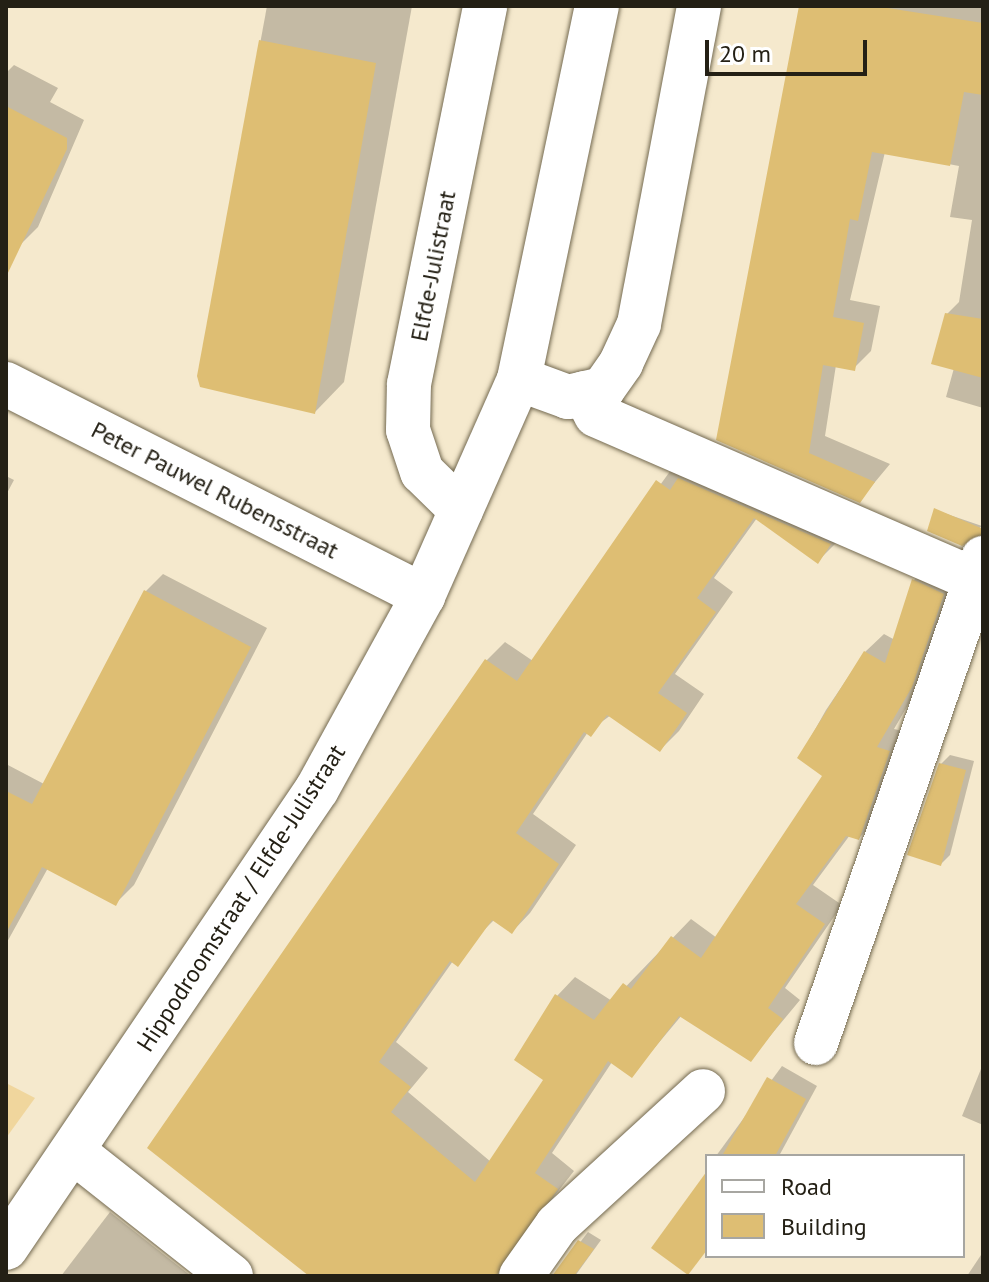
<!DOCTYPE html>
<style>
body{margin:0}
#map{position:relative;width:989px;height:1282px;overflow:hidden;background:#f5e9cd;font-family:"PT Sans",sans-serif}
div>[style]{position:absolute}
.green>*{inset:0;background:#f0d69d}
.shadow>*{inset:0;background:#0003}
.building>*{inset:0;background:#debe73}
.roads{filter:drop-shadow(0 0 2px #746a51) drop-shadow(0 0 2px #746a51)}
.minor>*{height:44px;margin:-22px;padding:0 22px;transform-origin:22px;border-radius:22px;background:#fff}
span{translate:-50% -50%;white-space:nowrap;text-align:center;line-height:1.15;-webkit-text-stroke:6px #fff;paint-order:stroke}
.street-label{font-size:24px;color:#242015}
.frame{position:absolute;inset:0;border:8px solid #242015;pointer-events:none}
.legend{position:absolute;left:705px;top:1154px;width:260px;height:104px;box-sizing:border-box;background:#fff;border:2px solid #a7a6a1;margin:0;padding:10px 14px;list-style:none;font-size:24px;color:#242015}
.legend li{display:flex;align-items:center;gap:16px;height:40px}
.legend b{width:40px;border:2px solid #a7a6a1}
.scale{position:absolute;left:705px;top:40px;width:162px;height:36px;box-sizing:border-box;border:4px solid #242015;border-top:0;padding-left:10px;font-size:24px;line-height:28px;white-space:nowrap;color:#242015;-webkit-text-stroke:6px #fff;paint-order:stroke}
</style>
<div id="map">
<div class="green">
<i style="clip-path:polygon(6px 1083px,35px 1098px,6px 1138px)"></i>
</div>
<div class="shadow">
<i style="clip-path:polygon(267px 6px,412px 6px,344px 382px,315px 412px,199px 376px)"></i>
<i style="clip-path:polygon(802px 6px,983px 6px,983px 408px,946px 397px,954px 368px,947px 314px,959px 302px,972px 220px,950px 217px,959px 166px,885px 152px,850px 300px,880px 306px,871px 351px,854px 368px,836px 365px,825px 436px,890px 464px,860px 500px,718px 439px)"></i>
<i style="clip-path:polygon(14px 65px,58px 88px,50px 102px,84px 120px,38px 227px,20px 245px,6px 238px,6px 73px)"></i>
<i style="clip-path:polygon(676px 463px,836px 543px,818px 561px,757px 518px,714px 578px,733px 592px,675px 674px,704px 694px,679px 731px,660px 750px,611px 715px,588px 732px,533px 814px,576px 845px,530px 913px,512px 932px,495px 919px,453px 961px,396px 1042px,428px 1068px,408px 1092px,491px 1162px,546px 1079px,557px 996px,575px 977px,612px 1001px,691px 919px,717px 938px,825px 776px,799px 758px,826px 710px,865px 652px,884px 634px,895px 640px,914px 580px,932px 562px,962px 575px,930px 667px,894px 729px,907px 732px,878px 819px,859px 838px,850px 835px,813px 885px,842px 905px,785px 988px,800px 1000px,751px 1059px,682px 1015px,631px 1076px,612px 1062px,552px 1153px,574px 1171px,519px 1241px,466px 1276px,312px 1276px,486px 661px,505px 642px,533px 661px)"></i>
<i style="clip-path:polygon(6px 476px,14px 480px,6px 495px)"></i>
<i style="clip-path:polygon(941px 512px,982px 526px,974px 533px)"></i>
<i style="clip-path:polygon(163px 574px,267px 628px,134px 885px,116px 903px,48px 868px,6px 944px,6px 764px,44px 784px,145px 592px)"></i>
<i style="clip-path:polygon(950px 755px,974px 761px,950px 855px,941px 864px,941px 764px)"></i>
<i style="clip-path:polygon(983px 1064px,983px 1125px,962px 1116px)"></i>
<i style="clip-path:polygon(782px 1066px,817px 1086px,779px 1156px,716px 1156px)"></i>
<i style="clip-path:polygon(110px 1212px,191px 1276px,61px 1276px)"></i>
<i style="clip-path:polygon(588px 1232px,601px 1240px,575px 1276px,554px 1276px)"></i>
<i style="clip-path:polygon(983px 1252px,983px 1276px,967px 1276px)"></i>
</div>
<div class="building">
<i style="clip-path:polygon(799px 6px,875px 6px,983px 23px,983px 95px,964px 92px,950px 166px,872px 152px,858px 221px,850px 219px,833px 317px,864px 323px,855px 371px,823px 365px,809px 453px,875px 482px,860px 503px,716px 440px)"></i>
<i style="clip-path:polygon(259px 40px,376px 63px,315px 414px,200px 387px,197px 376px)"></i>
<i style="clip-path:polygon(6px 106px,67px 138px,67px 149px,6px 277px)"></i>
<i style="clip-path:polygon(945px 313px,983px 319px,983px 378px,931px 364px)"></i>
<i style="clip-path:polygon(678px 478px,831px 544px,818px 564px,754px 518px,697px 598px,716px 612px,658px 693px,687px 713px,660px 752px,607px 715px,591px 737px,584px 732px,516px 833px,559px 864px,512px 934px,492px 920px,458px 967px,450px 961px,379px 1062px,411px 1087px,391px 1112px,475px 1182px,543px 1080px,514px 1060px,555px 994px,594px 1020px,623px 983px,631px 989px,671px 936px,701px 958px,822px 776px,797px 758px,864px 651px,885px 663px,912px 579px,944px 594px,912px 687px,877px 747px,890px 751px,859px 840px,846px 836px,796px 904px,825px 924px,768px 1008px,783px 1019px,751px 1062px,679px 1016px,632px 1078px,608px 1061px,535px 1173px,558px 1189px,496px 1276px,309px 1276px,147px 1148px,485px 659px,517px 681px,656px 480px,670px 490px)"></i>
<i style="clip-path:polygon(934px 508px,983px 529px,983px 534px,962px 546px,927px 531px)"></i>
<i style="clip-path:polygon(144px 590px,251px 647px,116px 906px,42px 867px,6px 933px,6px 791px,32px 804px)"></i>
<i style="clip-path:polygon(939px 763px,966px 770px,941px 866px,907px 855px)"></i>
<i style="clip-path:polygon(767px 1077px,806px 1099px,775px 1156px,722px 1156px)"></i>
<i style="clip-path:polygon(707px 1171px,707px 1250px,688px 1275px,651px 1248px)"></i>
<i style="clip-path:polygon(578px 1240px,594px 1249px,574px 1276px,552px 1276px)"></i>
</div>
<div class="roads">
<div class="minor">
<i style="left:519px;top:379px;width:52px;rotate:20.2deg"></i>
<i style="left:568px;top:397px;width:36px;rotate:-13deg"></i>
<i style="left:603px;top:389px;width:32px;rotate:-55deg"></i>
<i style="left:621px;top:363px;width:43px;rotate:-65.2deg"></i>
<i style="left:639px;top:324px;width:324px;rotate:-79.3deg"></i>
<i style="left:6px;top:384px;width:468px;rotate:26.9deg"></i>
<i style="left:584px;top:393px;width:25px;rotate:61deg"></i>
<i style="left:596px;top:415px;width:414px;rotate:23.5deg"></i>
<i style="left:461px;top:510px;width:54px;rotate:-135.7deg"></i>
<i style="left:422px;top:472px;width:44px;rotate:-108.4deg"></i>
<i style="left:408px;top:430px;width:46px;rotate:-88.8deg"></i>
<i style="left:409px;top:384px;width:386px;rotate:-78.6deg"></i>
<i style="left:816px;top:1043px;width:513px;rotate:-71deg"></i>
<i style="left:74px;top:1152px;width:200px;rotate:38.3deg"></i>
<i style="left:6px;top:1248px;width:554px;rotate:-55.88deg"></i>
<i style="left:317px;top:789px;width:220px;rotate:-61.2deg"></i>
<i style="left:423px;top:596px;width:237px;rotate:-66.1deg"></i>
<i style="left:519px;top:379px;width:381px;rotate:-78.2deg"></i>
<i style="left:521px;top:1276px;width:62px;rotate:-54.8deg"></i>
<i style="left:557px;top:1225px;width:198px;rotate:-42.5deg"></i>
</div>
</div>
<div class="street-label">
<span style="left:433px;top:266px;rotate:-79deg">Elfde-Julistraat</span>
<span style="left:215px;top:490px;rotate:27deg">Peter Pauwel Rubensstraat</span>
<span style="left:241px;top:898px;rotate:-57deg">Hippodroomstraat / Elfde-Julistraat</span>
</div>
<div class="frame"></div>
<ul class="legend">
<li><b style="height:10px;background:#fff"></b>Road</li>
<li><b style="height:22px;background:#debe73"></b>Building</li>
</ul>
<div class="scale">20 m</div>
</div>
